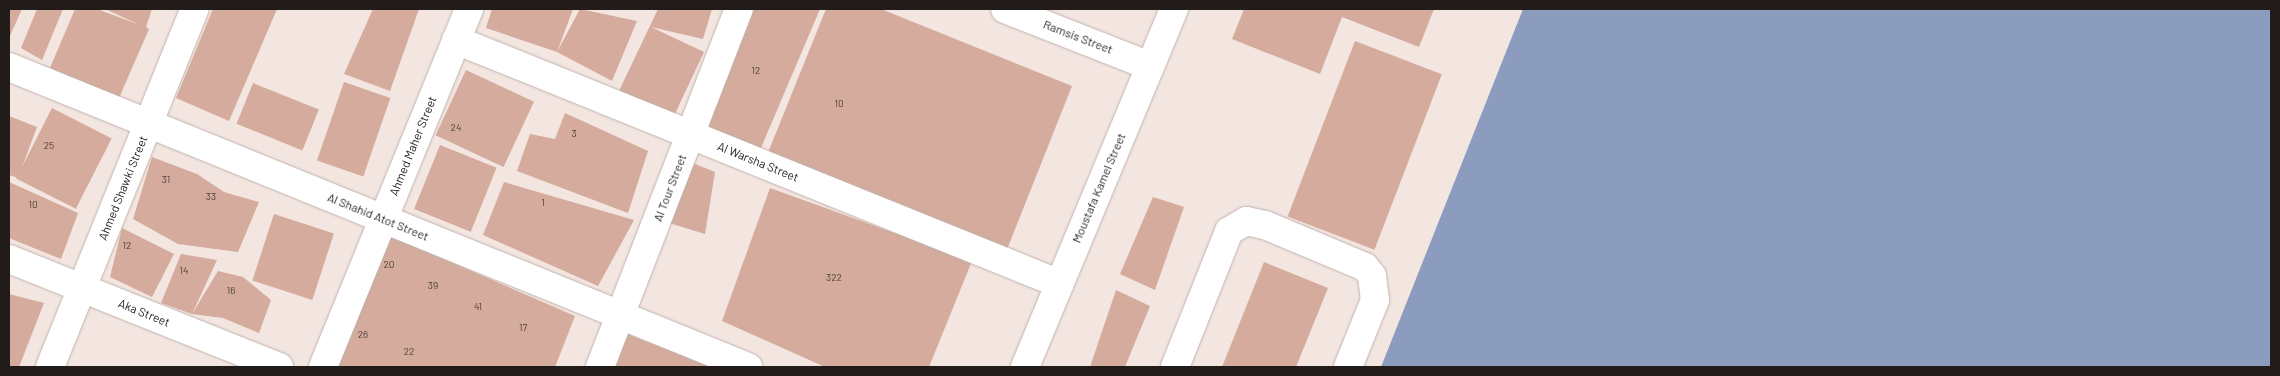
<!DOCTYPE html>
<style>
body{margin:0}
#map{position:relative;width:2280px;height:376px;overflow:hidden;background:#f3e5e0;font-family:Barlow,sans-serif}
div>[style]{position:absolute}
.water>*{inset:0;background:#8c9cbe}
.building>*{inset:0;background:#d4ab9c;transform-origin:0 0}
.roads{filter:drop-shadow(0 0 1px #c0b3ae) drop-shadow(0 0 1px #c0b3ae)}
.minor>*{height:28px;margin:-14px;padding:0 14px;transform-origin:14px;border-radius:14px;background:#fff}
.major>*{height:28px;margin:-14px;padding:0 14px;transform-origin:14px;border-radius:14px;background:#fff}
span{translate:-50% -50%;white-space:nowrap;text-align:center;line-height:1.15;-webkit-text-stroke:5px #fff;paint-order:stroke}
.number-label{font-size:10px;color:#4e403a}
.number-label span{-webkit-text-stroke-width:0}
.street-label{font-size:12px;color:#211c1a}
.frame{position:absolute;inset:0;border:10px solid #211c1a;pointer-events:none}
</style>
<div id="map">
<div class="water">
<i style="clip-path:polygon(1523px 9px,2271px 9px,2271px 367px,1381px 367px)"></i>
</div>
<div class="building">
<i style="clip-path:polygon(9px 9px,22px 9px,9px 38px)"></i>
<i style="clip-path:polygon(37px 9px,63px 9px,42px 60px,21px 48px)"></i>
<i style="clip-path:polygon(75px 9px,97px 9px,140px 25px,105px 9px,152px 9px,146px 27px,149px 29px,119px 98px,50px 68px)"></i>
<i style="clip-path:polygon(213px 9px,277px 9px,229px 121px,176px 98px)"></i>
<i style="clip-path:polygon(373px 9px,419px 9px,390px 91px,344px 74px)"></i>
<i style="clip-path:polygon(492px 9px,573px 9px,557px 52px,486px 28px)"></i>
<i style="clip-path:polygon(580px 9px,637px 21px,612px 81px,557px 52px)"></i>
<i style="clip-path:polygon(658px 9px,712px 9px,703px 39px,651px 27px,704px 52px,673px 118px,619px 91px)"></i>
<i style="clip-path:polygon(747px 9px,820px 9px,758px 155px,699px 131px)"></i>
<i style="clip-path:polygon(826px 9px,881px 9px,1072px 86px,1006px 252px,767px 155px)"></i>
<i style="clip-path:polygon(1244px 9px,1434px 9px,1419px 47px,1342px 17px,1320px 74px,1232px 39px)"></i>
<i style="left:1355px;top:41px;width:93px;height:188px;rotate:21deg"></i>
<i style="left:466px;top:70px;width:75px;height:72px;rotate:25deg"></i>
<i style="left:344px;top:82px;width:49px;height:83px;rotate:19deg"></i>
<i style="left:253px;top:83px;width:71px;height:44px;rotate:22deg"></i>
<i style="left:52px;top:108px;width:67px;height:79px;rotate:27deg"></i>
<i style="clip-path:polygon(565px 113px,648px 151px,628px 213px,517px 171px,530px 134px,555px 139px)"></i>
<i style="clip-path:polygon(9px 116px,37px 127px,18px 178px,9px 175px)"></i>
<i style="left:440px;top:145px;width:61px;height:69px;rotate:22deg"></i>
<i style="clip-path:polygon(152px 157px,197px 174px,224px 192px,259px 202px,238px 252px,178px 244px,133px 219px)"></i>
<i style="clip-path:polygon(690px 162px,715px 172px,705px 234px,669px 223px)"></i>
<i style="clip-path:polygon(9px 182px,78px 213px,61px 259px,9px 238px)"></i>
<i style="clip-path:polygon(504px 182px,634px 220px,598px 286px,483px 235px)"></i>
<i style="clip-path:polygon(770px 188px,972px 261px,929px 367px,825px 367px,722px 321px)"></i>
<i style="clip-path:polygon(1153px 197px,1184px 207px,1155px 290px,1120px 274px)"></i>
<i style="left:274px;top:214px;width:63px;height:70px;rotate:18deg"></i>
<i style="clip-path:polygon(122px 228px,174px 254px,152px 297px,110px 277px)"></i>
<i style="clip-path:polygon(384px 233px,575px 316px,555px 367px,332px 367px)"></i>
<i style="clip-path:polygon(181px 254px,217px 260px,192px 314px,218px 271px,243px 277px,271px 300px,259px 333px,223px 318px,192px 314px,161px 303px)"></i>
<i style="clip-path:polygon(1264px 262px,1328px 288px,1296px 367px,1222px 367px)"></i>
<i style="clip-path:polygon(1116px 290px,1150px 306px,1125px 367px,1090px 367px)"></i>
<i style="clip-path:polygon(9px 294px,44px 303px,19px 367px,9px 367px)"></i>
<i style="clip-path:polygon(620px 331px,711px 367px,605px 367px)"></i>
</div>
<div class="roads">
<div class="minor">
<i style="left:1005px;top:9px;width:156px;rotate:21.5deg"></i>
<i style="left:456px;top:40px;width:651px;rotate:22deg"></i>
<i style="left:9px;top:67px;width:798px;rotate:22.09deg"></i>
<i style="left:9px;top:259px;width:291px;rotate:21.8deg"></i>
<i style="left:50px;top:367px;width:386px;rotate:-68deg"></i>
<i style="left:323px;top:367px;width:387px;rotate:-67.8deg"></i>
<i style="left:600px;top:367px;width:384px;rotate:-68.8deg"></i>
<i style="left:1175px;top:367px;width:146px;rotate:-68.3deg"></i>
<i style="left:1229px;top:231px;width:20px;rotate:-30deg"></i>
<i style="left:1246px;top:221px;width:19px;rotate:12deg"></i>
<i style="left:1265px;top:225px;width:108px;rotate:22.8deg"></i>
<i style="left:1365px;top:267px;width:11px;rotate:52deg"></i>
<i style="left:1372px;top:276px;width:24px;rotate:83deg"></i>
<i style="left:1375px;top:300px;width:72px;rotate:111.9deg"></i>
</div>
<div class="major">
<i style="left:1025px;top:367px;width:388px;rotate:-67.4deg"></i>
</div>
</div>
<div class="number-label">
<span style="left:756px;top:71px">12</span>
<span style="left:839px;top:104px">10</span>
<span style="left:456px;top:128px">24</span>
<span style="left:574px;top:134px">3</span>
<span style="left:49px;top:146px">25</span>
<span style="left:166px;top:180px">31</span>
<span style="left:211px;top:197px">33</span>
<span style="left:543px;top:203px">1</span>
<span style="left:33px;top:205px">10</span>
<span style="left:127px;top:246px">12</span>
<span style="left:389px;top:265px">20</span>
<span style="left:184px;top:271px">14</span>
<span style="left:834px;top:278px">322</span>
<span style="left:433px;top:286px">39</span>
<span style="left:231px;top:291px">16</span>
<span style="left:478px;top:307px">41</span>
<span style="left:523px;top:328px">17</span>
<span style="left:363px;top:335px">26</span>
<span style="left:409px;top:352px">22</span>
</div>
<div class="street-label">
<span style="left:1078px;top:37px;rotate:21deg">Ramsis Street</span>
<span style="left:413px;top:146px;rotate:-68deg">Ahmed Maher Street</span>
<span style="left:758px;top:162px;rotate:22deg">Al Warsha Street</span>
<span style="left:123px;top:188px;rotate:-68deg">Ahmed Shawki Street</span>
<span style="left:670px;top:188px;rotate:-69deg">Al Tour Street</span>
<span style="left:1099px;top:188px;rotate:-67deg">Moustafa Kamel Street</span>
<span style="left:378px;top:217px;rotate:22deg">Al Shahid Atot Street</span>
<span style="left:144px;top:313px;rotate:22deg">Aka Street</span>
</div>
<div class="frame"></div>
</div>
